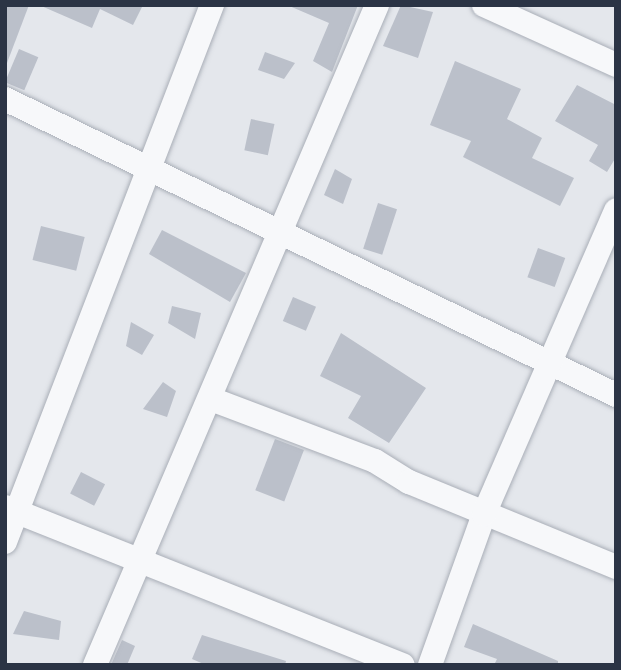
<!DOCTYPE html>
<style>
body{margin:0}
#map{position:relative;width:621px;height:670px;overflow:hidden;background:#e4e7ec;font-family:Inter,sans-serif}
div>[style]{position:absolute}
.building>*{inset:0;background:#bbc0ca;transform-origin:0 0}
.roads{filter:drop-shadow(0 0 2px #a9aeb7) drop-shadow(0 0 2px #a9aeb7)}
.street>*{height:24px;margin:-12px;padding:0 12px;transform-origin:12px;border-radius:12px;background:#f7f8fa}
span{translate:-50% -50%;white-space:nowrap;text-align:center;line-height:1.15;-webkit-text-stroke:6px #f4f6f9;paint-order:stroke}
.frame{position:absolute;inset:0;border:7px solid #2b3445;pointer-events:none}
</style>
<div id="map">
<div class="building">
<i style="clip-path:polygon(5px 5px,29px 5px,7px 63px,5px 63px)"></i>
<i style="clip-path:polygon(39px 5px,143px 5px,133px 25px,100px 9px,92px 28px)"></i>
<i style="clip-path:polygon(287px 5px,358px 5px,332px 72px,313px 61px,329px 23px)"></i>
<i style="clip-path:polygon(401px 5px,433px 12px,418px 58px,383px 46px)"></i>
<i style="left:19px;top:49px;width:21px;height:36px;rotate:23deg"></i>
<i style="clip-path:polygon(265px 52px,295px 63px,284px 79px,258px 70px)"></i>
<i style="clip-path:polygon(455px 61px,521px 89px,507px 119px,542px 138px,532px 158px,574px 178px,560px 206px,463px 157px,471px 141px,430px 125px)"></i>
<i style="clip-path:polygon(577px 85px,616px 105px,616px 157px,607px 172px,589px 161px,598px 145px,555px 121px)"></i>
<i style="left:251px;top:119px;width:24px;height:32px;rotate:12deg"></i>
<i style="clip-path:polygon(335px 169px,352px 179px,343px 204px,324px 195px)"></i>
<i style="left:378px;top:203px;width:20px;height:48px;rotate:18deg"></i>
<i style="left:41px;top:226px;width:45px;height:35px;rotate:14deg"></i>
<i style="clip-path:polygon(162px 230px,246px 273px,230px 302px,149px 254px)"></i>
<i style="left:538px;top:248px;width:29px;height:31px;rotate:20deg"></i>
<i style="left:293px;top:297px;width:25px;height:26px;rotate:23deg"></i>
<i style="clip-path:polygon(172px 306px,201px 313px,195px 339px,168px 323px)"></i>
<i style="clip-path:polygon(131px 322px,154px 335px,142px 355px,126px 346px)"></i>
<i style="clip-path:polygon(341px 333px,426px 388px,389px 443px,348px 418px,361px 396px,320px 376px)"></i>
<i style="clip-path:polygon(163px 382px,176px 391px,167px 417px,143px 409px)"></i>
<i style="left:275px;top:439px;width:31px;height:55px;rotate:21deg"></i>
<i style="left:81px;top:472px;width:27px;height:24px;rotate:27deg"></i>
<i style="clip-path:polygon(24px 611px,61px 621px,59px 640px,13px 634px)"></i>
<i style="clip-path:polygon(473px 624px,558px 661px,558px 665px,494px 665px,497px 659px,464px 647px)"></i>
<i style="clip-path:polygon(202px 635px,286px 661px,285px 665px,206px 665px,192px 659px)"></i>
<i style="clip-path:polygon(122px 640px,135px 646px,127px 665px,111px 665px)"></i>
</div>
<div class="roads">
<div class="street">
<i style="left:484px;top:5px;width:145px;rotate:24.4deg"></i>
<i style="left:5px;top:99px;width:679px;rotate:25.85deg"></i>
<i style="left:211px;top:399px;width:175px;rotate:20.7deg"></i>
<i style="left:375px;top:461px;width:40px;rotate:32deg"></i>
<i style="left:409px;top:482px;width:224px;rotate:22.3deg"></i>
<i style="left:5px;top:507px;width:428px;rotate:21.7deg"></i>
<i style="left:5px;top:542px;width:576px;rotate:-68.92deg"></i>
<i style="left:95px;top:665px;width:718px;rotate:-66.86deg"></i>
<i style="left:430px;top:665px;width:160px;rotate:-70.3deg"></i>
<i style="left:484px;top:514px;width:331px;rotate:-66.5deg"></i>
</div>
</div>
<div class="frame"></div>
</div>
